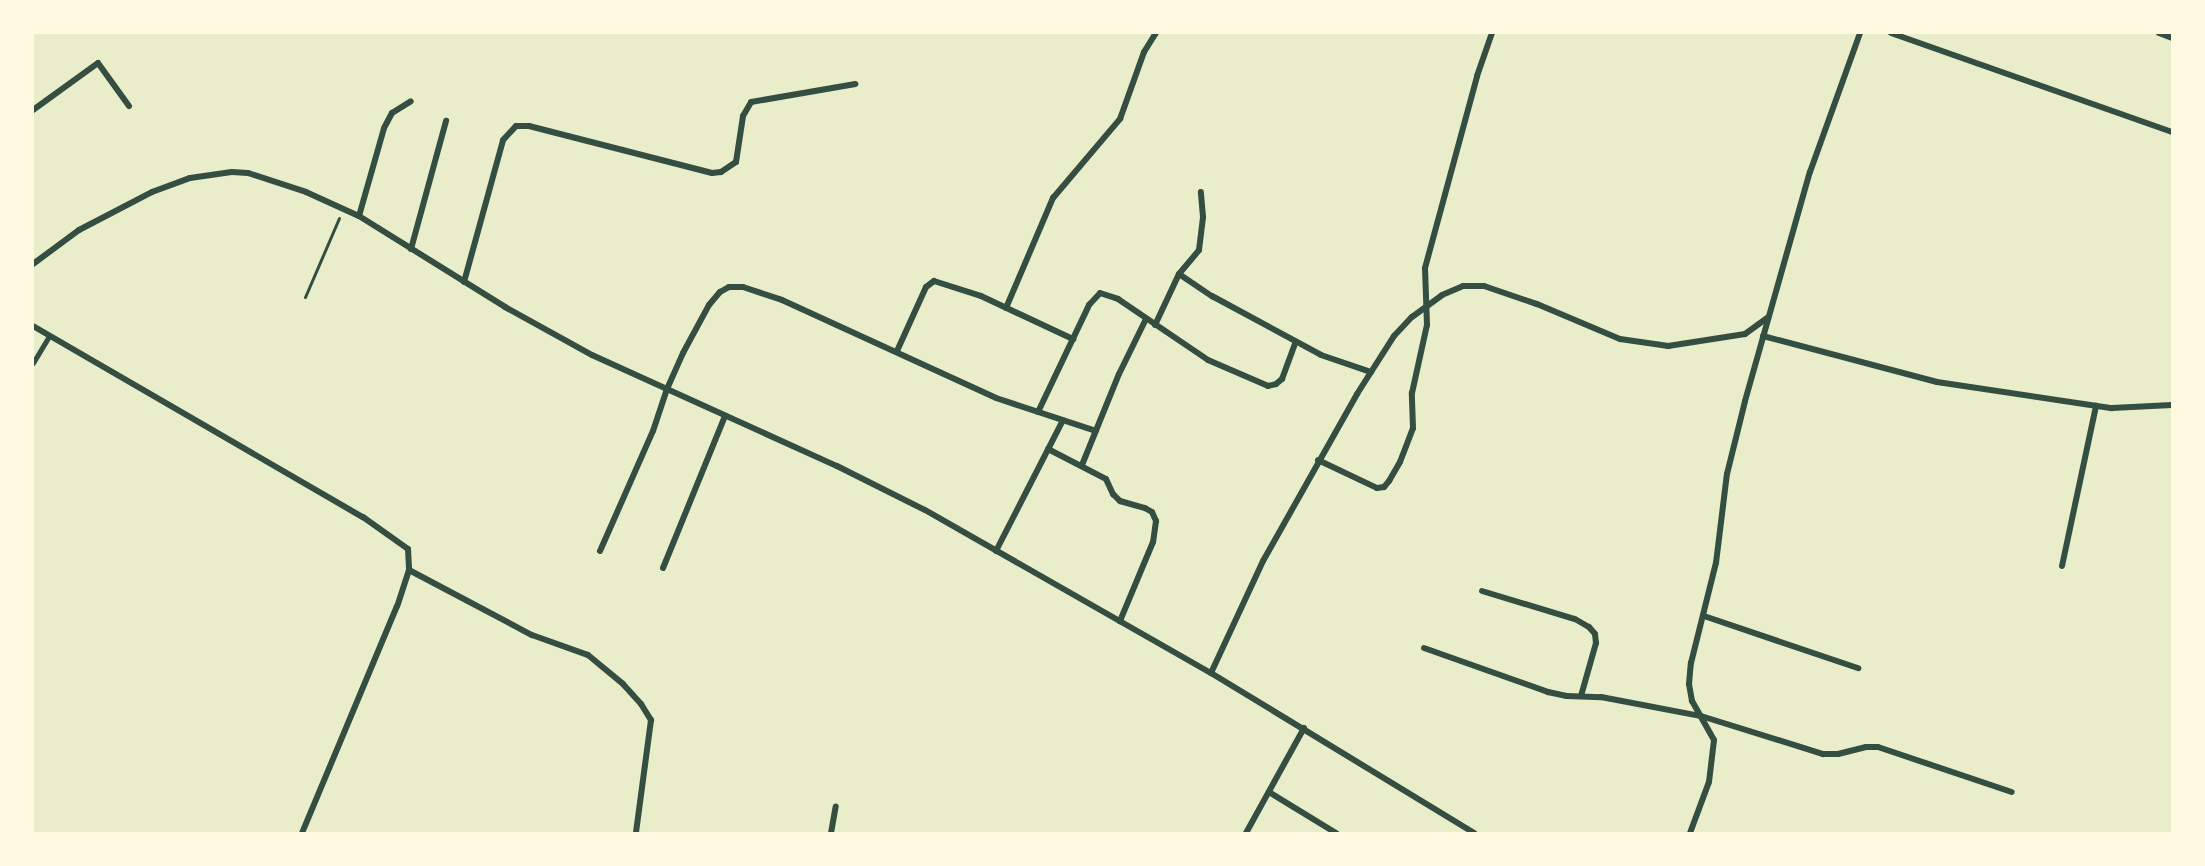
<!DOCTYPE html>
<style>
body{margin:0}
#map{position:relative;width:2205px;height:866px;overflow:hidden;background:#e9edc9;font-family:"Source Serif 4",serif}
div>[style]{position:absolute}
.path>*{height:3px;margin:-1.5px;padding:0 1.5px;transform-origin:1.5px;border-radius:1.5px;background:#344e41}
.service>*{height:4.5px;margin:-2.25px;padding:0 2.25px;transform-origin:2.25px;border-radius:2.25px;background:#344e41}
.minor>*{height:6px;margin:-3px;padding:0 3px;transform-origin:3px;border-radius:3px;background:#344e41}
span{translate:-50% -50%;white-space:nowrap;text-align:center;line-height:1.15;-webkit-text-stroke:6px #fefae0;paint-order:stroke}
.frame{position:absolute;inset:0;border:34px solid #fefae0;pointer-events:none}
</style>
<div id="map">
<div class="path">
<i style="left:305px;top:297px;width:86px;rotate:-66.7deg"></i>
</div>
<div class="service">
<i style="left:33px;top:363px;width:31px;rotate:-59deg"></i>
</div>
<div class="minor">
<i style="left:1891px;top:33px;width:298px;rotate:19.4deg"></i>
<i style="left:2159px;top:33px;width:14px;rotate:21deg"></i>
<i style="left:33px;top:110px;width:80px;rotate:-35.9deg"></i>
<i style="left:98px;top:63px;width:53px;rotate:54.2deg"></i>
<i style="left:359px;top:216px;width:91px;rotate:-74.1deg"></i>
<i style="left:384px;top:128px;width:17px;rotate:-62deg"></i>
<i style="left:392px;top:113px;width:22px;rotate:-32deg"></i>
<i style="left:411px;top:249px;width:133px;rotate:-74.7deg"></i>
<i style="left:33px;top:264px;width:57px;rotate:-36.5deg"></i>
<i style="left:79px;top:230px;width:82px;rotate:-27.5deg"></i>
<i style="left:152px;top:192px;width:40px;rotate:-20.2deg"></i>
<i style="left:190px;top:178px;width:42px;rotate:-8.1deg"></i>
<i style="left:232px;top:172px;width:16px;rotate:4deg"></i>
<i style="left:248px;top:173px;width:61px;rotate:18.1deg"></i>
<i style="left:306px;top:192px;width:58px;rotate:24.4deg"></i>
<i style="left:359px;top:216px;width:172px;rotate:31.9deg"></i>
<i style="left:505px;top:307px;width:99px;rotate:28.9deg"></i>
<i style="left:592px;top:355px;width:269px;rotate:24.4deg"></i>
<i style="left:837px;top:466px;width:98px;rotate:26.6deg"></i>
<i style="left:925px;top:510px;width:329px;rotate:29.7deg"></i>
<i style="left:1211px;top:673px;width:308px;rotate:31.3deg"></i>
<i style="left:1179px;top:274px;width:40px;rotate:34deg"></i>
<i style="left:1212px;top:296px;width:124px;rotate:28.4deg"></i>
<i style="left:1321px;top:355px;width:53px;rotate:18.8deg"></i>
<i style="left:464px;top:282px;width:147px;rotate:-74.6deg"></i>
<i style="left:503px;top:140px;width:19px;rotate:-47deg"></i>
<i style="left:516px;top:126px;width:13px"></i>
<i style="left:529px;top:126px;width:189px;rotate:14.4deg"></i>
<i style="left:712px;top:173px;width:9px;rotate:-6deg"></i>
<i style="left:721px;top:172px;width:18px;rotate:-34deg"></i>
<i style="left:736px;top:162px;width:47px;rotate:-81.3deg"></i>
<i style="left:743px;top:116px;width:16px;rotate:-60deg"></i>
<i style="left:751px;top:102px;width:106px;rotate:-9.8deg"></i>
<i style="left:1006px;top:308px;width:120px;rotate:-66.9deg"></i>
<i style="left:1053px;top:198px;width:104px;rotate:-49.7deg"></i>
<i style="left:1120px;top:119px;width:71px;rotate:-70.3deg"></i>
<i style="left:1144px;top:52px;width:22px;rotate:-58deg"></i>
<i style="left:1155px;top:325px;width:56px;rotate:-64.8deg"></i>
<i style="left:1179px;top:274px;width:31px;rotate:-50deg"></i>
<i style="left:1199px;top:250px;width:33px;rotate:-83deg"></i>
<i style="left:1203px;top:217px;width:25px;rotate:-95deg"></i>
<i style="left:33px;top:326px;width:381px;rotate:30.1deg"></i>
<i style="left:363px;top:517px;width:55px;rotate:35.4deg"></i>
<i style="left:408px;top:549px;width:21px;rotate:87deg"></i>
<i style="left:409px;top:570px;width:38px;rotate:108deg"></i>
<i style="left:397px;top:606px;width:246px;rotate:112.7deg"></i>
<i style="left:1763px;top:336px;width:180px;rotate:14.8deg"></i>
<i style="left:1937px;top:382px;width:177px;rotate:8.5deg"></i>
<i style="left:2112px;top:408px;width:60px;rotate:-2.9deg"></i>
<i style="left:897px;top:351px;width:70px;rotate:-65.6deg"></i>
<i style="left:926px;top:287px;width:10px;rotate:-37deg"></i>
<i style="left:934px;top:281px;width:49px;rotate:17.7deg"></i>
<i style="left:981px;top:296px;width:102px;rotate:25.1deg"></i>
<i style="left:1038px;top:412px;width:119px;rotate:-64.5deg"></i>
<i style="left:1089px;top:305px;width:16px;rotate:-47deg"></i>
<i style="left:1100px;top:293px;width:19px;rotate:18deg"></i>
<i style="left:1118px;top:299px;width:109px;rotate:34.1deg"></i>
<i style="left:1208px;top:360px;width:65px;rotate:23.4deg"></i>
<i style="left:1268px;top:386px;width:8px;rotate:-14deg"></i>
<i style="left:1276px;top:384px;width:8px;rotate:-40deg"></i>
<i style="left:1282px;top:379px;width:40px;rotate:-69.8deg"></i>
<i style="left:1048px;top:449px;width:65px;rotate:27.3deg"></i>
<i style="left:1106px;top:479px;width:17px;rotate:65deg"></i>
<i style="left:1113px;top:494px;width:10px;rotate:45deg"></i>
<i style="left:1120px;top:501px;width:26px;rotate:16deg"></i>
<i style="left:1145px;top:508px;width:8px;rotate:30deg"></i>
<i style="left:1152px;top:512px;width:10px;rotate:66deg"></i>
<i style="left:1156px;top:521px;width:21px;rotate:98deg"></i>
<i style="left:1153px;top:542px;width:86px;rotate:112.7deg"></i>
<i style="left:1318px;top:460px;width:65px;rotate:25.4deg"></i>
<i style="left:1377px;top:488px;width:7px;rotate:-8deg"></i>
<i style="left:1384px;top:487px;width:8px;rotate:-50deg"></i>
<i style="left:1389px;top:481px;width:22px;rotate:-60deg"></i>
<i style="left:1400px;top:462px;width:36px;rotate:-69deg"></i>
<i style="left:1413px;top:428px;width:35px;rotate:-92deg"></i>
<i style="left:1412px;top:393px;width:70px;rotate:-77.6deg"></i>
<i style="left:1427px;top:325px;width:57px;rotate:-92deg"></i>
<i style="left:1425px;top:268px;width:199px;rotate:-74.8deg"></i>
<i style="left:1477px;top:76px;width:46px;rotate:-70.8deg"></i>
<i style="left:1082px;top:465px;width:98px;rotate:-67.9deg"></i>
<i style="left:1119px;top:374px;width:61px;rotate:-63.9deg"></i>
<i style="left:600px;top:551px;width:131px;rotate:-66.2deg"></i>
<i style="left:653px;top:431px;width:44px;rotate:-71.6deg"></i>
<i style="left:667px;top:389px;width:39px;rotate:-66deg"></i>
<i style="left:683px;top:353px;width:55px;rotate:-61.6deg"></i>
<i style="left:709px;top:305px;width:17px;rotate:-50deg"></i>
<i style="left:720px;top:292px;width:10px;rotate:-29deg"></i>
<i style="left:729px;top:287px;width:14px"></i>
<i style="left:743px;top:287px;width:41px;rotate:18.4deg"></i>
<i style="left:782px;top:300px;width:235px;rotate:24.6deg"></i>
<i style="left:996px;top:398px;width:105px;rotate:18.3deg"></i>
<i style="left:996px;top:551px;width:147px;rotate:-62.9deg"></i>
<i style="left:2062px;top:566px;width:164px;rotate:-78deg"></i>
<i style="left:663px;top:568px;width:164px;rotate:-67.8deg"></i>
<i style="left:409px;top:570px;width:139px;rotate:27.9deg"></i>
<i style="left:532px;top:635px;width:59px;rotate:19.7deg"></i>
<i style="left:588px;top:655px;width:45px;rotate:39.6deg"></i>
<i style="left:623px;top:684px;width:27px;rotate:48deg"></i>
<i style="left:641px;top:704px;width:19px;rotate:58deg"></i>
<i style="left:651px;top:720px;width:114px;rotate:97.6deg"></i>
<i style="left:1482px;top:591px;width:97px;rotate:16.8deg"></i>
<i style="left:1575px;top:619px;width:16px;rotate:30deg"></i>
<i style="left:1589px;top:627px;width:9px;rotate:49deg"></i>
<i style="left:1595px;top:634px;width:9px;rotate:84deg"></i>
<i style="left:1596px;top:643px;width:55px;rotate:105.8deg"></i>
<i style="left:1704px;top:616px;width:163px;rotate:18.7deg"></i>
<i style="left:1424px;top:648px;width:132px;rotate:19.5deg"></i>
<i style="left:1548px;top:692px;width:19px;rotate:12deg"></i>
<i style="left:1567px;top:696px;width:34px;rotate:2deg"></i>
<i style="left:1601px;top:697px;width:102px;rotate:10.8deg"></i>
<i style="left:1701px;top:716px;width:128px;rotate:17.3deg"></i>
<i style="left:1823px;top:754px;width:15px"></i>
<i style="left:1838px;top:754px;width:29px;rotate:-14deg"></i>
<i style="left:1866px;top:747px;width:12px"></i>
<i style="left:1878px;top:747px;width:141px;rotate:18.6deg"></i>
<i style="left:1211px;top:673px;width:123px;rotate:-65.1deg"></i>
<i style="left:1263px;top:561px;width:192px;rotate:-60.6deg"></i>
<i style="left:1357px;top:394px;width:69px;rotate:-57.5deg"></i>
<i style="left:1394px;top:336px;width:26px;rotate:-47deg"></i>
<i style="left:1412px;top:317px;width:37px;rotate:-36deg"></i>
<i style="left:1442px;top:295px;width:23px;rotate:-23deg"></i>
<i style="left:1463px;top:286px;width:21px"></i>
<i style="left:1484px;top:286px;width:56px;rotate:18.8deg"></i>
<i style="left:1537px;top:304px;width:90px;rotate:22.9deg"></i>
<i style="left:1620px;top:339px;width:49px;rotate:8.3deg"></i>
<i style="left:1668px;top:346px;width:78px;rotate:-8.9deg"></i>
<i style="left:1745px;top:334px;width:29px;rotate:-36deg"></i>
<i style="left:1269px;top:792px;width:79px;rotate:31.5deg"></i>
<i style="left:831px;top:833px;width:27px;rotate:-80deg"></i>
<i style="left:1246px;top:833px;width:120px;rotate:-61.1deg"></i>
<i style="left:1690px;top:833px;width:54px;rotate:-69.6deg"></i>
<i style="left:1709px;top:782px;width:42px;rotate:-83.2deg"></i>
<i style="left:1714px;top:740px;width:45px;rotate:-119.4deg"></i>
<i style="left:1692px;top:701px;width:17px;rotate:-100deg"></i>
<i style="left:1689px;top:684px;width:21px;rotate:-85deg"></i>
<i style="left:1691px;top:663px;width:103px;rotate:-76deg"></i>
<i style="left:1716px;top:563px;width:90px;rotate:-83deg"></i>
<i style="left:1727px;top:474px;width:75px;rotate:-76.1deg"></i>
<i style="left:1745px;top:401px;width:238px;rotate:-74.2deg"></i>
<i style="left:1810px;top:172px;width:148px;rotate:-70.2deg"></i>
</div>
<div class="frame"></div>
</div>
